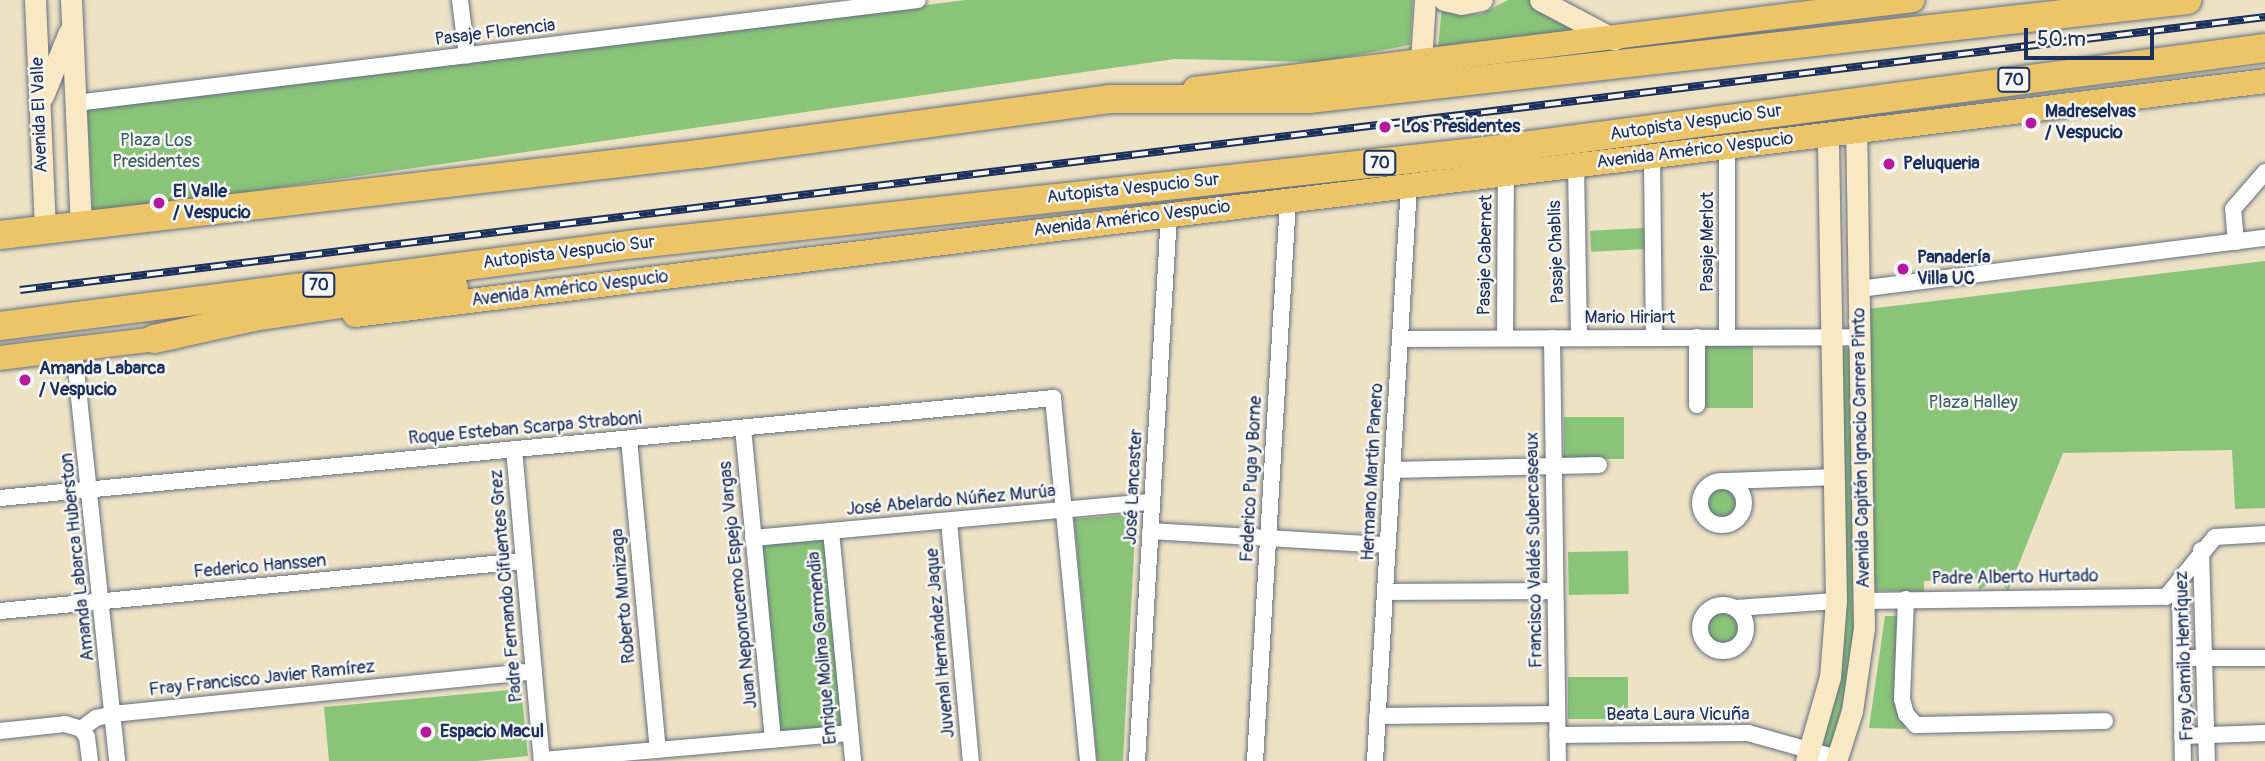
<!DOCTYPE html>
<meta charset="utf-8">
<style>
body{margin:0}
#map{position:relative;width:2265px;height:761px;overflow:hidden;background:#ede2c4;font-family:Pangolin,sans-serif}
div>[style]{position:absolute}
.green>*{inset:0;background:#8ac478;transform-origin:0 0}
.round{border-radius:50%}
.roads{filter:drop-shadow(0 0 2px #646e82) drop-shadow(0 0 2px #646e82)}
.street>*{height:16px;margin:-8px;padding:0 8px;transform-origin:8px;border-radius:8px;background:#fff}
.street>.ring{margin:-8px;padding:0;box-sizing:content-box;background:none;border:16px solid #fff;border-radius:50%}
.secondary>*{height:21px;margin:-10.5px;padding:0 10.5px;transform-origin:10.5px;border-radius:10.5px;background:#f8e8c3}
.primary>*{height:24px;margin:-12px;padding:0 12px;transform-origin:12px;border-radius:12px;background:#edc569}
.highway>*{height:28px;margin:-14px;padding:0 14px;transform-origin:14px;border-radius:14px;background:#edc569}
.rail>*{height:8px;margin-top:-4px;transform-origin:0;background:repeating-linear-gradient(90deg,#f6f6f2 0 16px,#1b2f5e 0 32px);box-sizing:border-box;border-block:2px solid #1b2f5e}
.dots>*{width:19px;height:19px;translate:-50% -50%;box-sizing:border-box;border:4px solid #f6f6f2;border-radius:50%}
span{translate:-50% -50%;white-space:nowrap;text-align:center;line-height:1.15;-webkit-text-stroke:5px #f6f6f2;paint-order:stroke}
.shield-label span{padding:2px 5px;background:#f6f6f2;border:2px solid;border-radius:5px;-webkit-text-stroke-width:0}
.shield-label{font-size:16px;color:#1b2f5e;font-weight:700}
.street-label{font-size:18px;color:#1b2f5e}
.poi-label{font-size:18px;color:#1b2f5e;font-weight:700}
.left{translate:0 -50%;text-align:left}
.park-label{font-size:18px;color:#3c5c66}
.scale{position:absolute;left:2024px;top:28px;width:130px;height:32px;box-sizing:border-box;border:4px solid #1b2f5e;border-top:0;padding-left:9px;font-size:21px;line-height:24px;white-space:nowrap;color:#1b2f5e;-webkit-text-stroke:5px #f6f6f2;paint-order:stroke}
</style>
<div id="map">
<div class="green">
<i style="clip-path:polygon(966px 0,1413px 0,1410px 45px,1320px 62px,1175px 59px,93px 214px,87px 108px)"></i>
<i style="clip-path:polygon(1508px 0,1536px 0,1583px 30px,1438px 49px,1442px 6px,1466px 15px,1481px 14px)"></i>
<i style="left:1644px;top:228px;width:21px;height:54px;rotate:87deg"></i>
<i style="clip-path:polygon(2265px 261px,2265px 508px,2235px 509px,2232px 450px,2063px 453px,2008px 591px,1998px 578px,1979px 590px,1978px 579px,1924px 581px,1924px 592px,1873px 590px,1868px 309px)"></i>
<i style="left:1753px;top:346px;width:62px;height:48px;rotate:90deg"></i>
<i style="clip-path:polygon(1845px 348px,1850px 349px,1856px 642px,1833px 749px,1823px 746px,1844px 643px,1840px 354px)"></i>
<i style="left:1624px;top:417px;width:42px;height:60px;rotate:90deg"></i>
<i class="round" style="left:1705px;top:486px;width:34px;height:34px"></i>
<i style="clip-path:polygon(1136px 514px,1123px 761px,1097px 761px,1074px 519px)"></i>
<i style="left:826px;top:537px;width:192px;height:67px;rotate:84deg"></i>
<i style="left:1628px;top:551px;width:43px;height:60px;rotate:89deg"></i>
<i class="round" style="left:1706px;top:611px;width:34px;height:34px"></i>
<i style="clip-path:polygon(1885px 616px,1901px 616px,1905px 729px,1869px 728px)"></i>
<i style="left:1628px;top:677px;width:42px;height:60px;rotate:90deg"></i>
<i style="clip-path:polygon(521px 689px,528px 756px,477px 761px,329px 761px,324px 707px)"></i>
</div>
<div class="roads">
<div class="street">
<i style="left:460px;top:0;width:56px;rotate:82.9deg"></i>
<i style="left:76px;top:103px;width:848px;rotate:-6.97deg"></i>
<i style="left:1727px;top:148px;width:188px;rotate:90deg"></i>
<i style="left:1652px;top:157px;width:180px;rotate:89.4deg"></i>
<i style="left:1576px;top:166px;width:171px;rotate:89deg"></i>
<i style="left:2236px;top:242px;width:33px;rotate:-95deg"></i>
<i style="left:2233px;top:209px;width:49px;rotate:-49.1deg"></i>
<i style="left:1859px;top:289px;width:409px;rotate:-7.2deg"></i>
<i style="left:1505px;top:338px;width:165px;rotate:-89.7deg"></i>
<i style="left:1552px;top:338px;width:423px;rotate:89.2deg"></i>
<i style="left:1400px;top:339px;width:460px;rotate:-0.2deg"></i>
<i style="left:74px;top:350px;width:413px;rotate:84deg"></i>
<i style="left:1697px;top:405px;width:68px;rotate:-90deg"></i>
<i style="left:743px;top:428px;width:313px;rotate:84.5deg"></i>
<i style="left:629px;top:439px;width:312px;rotate:84.7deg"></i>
<i style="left:514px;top:449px;width:313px;rotate:84.9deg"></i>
<i style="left:1392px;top:470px;width:207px;rotate:-1.4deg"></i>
<i class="ring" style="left:1700px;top:481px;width:28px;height:28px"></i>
<i style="left:1727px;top:481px;width:109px;rotate:-2.1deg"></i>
<i style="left:0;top:498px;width:1058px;rotate:-5.42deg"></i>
<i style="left:1053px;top:398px;width:365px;rotate:84.5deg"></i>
<i style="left:949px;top:521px;width:241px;rotate:84.8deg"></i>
<i style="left:831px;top:531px;width:231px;rotate:84.5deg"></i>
<i style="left:1150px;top:531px;width:238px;rotate:3.4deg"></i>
<i style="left:753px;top:538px;width:401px;rotate:-5.2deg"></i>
<i style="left:2201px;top:550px;width:211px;rotate:88.4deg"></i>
<i style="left:1385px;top:592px;width:170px;rotate:-0.3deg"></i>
<i style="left:2180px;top:595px;width:166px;rotate:89deg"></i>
<i style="left:1906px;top:599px;width:100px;rotate:92.3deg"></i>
<i style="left:1902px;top:699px;width:16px;rotate:75deg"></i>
<i style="left:1906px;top:714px;width:15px;rotate:48deg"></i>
<i style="left:1916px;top:725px;width:189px;rotate:-1.2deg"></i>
<i style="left:1865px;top:601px;width:301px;rotate:-0.8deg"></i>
<i style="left:2166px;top:597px;width:77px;rotate:-50.8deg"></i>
<i style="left:2215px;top:537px;width:50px;rotate:-3.4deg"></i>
<i class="ring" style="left:1700px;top:605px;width:30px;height:30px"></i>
<i style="left:1736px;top:608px;width:100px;rotate:-4deg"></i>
<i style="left:0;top:611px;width:526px;rotate:-5.45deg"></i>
<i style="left:2181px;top:658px;width:84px"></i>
<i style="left:1377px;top:716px;width:180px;rotate:-0.6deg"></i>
<i style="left:81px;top:729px;width:19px;rotate:-36deg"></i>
<i style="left:96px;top:718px;width:17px;rotate:-13deg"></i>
<i style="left:113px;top:714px;width:423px;rotate:-5.8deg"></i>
<i style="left:81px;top:729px;width:10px;rotate:53deg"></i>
<i style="left:87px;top:737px;width:24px;rotate:83deg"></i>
<i style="left:0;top:731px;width:65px;rotate:-6.1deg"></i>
<i style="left:65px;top:724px;width:17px;rotate:17deg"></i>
<i style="left:1557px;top:735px;width:191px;rotate:-0.6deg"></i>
<i style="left:1748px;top:733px;width:92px;rotate:15.7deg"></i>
<i style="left:2182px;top:736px;width:83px;rotate:-2.1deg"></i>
<i style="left:542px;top:760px;width:309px;rotate:-5deg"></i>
<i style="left:1137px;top:761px;width:547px;rotate:-86.65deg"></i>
<i style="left:1255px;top:761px;width:562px;rotate:-86.63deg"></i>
<i style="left:1375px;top:761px;width:577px;rotate:-86.62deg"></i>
</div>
<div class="secondary">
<i style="left:35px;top:0;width:229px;rotate:87.5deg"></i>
<i style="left:71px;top:0;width:225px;rotate:87.5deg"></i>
<i style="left:1444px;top:0;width:17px;rotate:13deg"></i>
<i style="left:1461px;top:4px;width:21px;rotate:-11deg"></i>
<i style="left:1540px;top:0;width:84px;rotate:27.8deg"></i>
<i style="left:1421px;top:61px;width:61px;rotate:-86.2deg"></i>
<i style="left:43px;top:96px;width:69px;rotate:-67.9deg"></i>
<i style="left:1806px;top:761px;width:87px;rotate:-74.1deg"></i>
<i style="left:1830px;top:677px;width:76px;rotate:-85.5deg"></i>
<i style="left:1836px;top:601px;width:467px;rotate:-91deg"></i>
<i style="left:1836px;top:761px;width:52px;rotate:-72.3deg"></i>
<i style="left:1852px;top:711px;width:84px;rotate:-81.8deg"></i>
<i style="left:1864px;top:628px;width:497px;rotate:-90.9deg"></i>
</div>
<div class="primary">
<i style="left:1195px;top:89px;width:723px;rotate:-7.07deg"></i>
<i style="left:355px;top:315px;width:1924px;rotate:-6.98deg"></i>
<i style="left:0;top:358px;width:174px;rotate:-6.9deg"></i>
</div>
<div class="highway">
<i style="left:0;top:235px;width:704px;rotate:-6.61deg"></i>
<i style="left:699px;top:154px;width:414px;rotate:-7.6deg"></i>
<i style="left:1109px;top:99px;width:200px"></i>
<i style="left:1309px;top:99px;width:884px;rotate:-6.43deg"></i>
<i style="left:0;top:326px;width:642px;rotate:-7.34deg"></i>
<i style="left:637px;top:244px;width:853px;rotate:-6.26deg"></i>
<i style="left:1485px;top:151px;width:787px;rotate:-7.52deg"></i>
<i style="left:154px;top:339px;width:102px;rotate:-12.4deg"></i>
<i style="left:254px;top:317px;width:202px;rotate:-8.5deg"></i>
</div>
</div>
<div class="rail">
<i style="left:20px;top:290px;width:2262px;rotate:-6.93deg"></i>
</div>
<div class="dots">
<i style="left:2031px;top:123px;background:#b5179e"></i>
<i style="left:1385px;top:127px;background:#b5179e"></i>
<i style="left:1889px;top:164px;background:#b5179e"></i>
<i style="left:159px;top:203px;background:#b5179e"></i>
<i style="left:1903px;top:269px;background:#b5179e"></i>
<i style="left:25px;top:380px;background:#b5179e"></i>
<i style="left:426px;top:732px;background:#b5179e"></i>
</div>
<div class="shield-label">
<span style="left:2014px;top:80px">70</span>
<span style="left:1380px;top:163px">70</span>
<span style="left:319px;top:285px">70</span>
</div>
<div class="street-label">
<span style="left:495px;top:33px;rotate:-7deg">Pasaje Florencia</span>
<span style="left:40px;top:115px;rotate:-92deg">Avenida El Valle</span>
<span style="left:1696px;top:123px;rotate:-8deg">Autopista Vespucio Sur</span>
<span style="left:1695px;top:151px;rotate:-7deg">Avenida Américo Vespucio</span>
<span style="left:1133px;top:189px;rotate:-6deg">Autopista Vespucio Sur</span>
<span style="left:1132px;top:219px;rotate:-7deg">Avenida Américo Vespucio</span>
<span style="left:1708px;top:242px;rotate:-90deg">Pasaje Merlot</span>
<span style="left:1557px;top:252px;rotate:-92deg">Pasaje Chablis</span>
<span style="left:569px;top:253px;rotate:-7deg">Autopista Vespucio Sur</span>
<span style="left:1486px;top:255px;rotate:-89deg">Pasaje Cabernet</span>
<span style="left:570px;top:289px;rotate:-7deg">Avenida Américo Vespucio</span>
<span style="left:1630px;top:318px">Mario Hiriart</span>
<span style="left:525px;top:429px;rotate:-5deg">Roque Esteban Scarpa Straboni</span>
<span style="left:1862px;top:448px;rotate:-91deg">Avenida Capitán Ignacio Carrera Pinto</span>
<span style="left:1373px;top:472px;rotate:-87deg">Hermano Martin Panero</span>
<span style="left:1252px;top:479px;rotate:-87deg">Federico Puga y Borne</span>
<span style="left:1134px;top:487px;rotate:-87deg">José Lancaster</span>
<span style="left:951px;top:501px;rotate:-5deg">José Abelardo Núñez Murúa</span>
<span style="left:1535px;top:550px;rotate:-91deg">Francisco Valdés Subercaseaux</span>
<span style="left:78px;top:557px;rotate:-96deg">Amanda Labarca Huberston</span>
<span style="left:260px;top:567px;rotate:-5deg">Federico Hanssen</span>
<span style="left:2015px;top:578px;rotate:-1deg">Padre Alberto Hurtado</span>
<span style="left:739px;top:585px;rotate:-96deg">Juan Neponucemo Espejo Vargas</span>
<span style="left:507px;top:586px;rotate:-95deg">Padre Fernando Cifuentes Grez</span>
<span style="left:624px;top:596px;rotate:-95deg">Roberto Munizaga</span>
<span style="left:941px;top:643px;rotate:-95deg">Juvenal Hernández Jaque</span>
<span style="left:823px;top:648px;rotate:-95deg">Enrique Molina Garmendia</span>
<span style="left:2185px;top:656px;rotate:-92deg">Fray Camilo Henríquez</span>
<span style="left:262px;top:679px;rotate:-6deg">Fray Francisco Javier Ramírez</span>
<span style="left:1678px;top:715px">Beata Laura Vicuña</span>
</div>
<div class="poi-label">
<span class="left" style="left:2045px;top:123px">Madreselvas<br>/ Vespucio</span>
<span class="left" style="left:1401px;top:127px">Los Presidentes</span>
<span class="left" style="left:1903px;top:164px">Peluqueria</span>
<span class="left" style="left:173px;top:203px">El Valle<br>/ Vespucio</span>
<span class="left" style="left:1917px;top:269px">Panadería<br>Villa UC</span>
<span class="left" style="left:39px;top:380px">Amanda Labarca<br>/ Vespucio</span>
<span class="left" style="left:440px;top:732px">Espacio Macul</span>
</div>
<div class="park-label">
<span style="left:156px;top:152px">Plaza Los<br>Presidentes</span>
<span style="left:1973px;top:403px">Plaza Halley</span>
</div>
<div class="scale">50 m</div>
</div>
